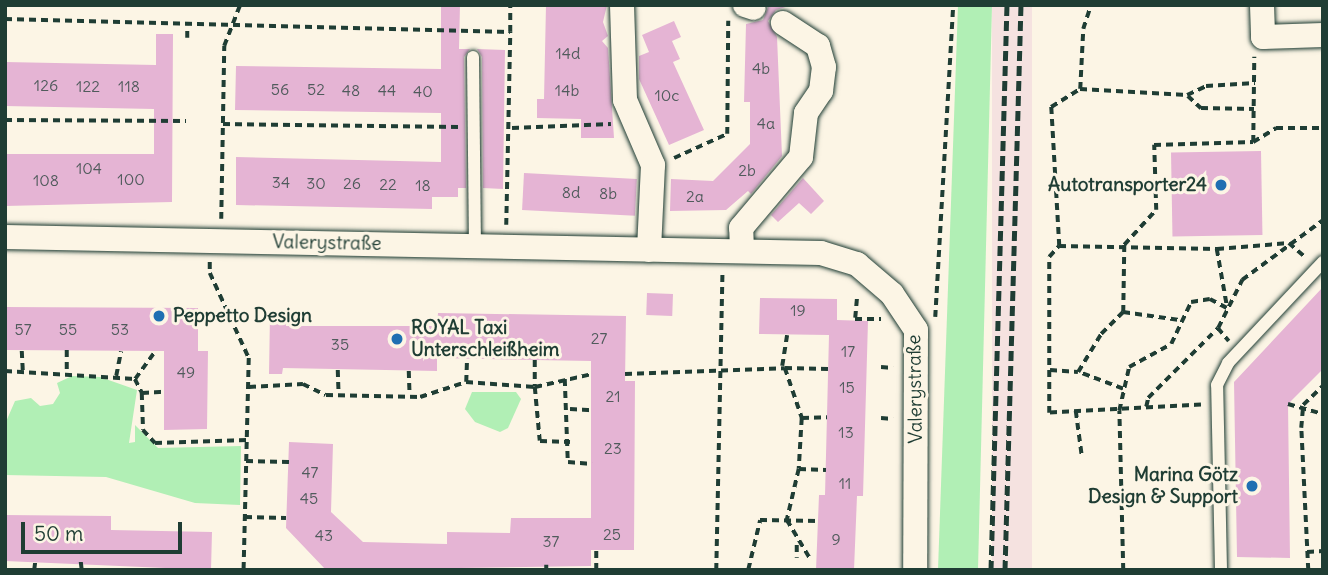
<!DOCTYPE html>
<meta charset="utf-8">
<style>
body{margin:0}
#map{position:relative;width:1328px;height:575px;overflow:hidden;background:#fcf5e5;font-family:Delius,sans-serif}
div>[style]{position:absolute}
.built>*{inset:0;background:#f5e2e0;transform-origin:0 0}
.green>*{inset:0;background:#b1efb5}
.building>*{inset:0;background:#e5b4d4;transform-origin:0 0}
.path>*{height:3.5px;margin-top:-1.75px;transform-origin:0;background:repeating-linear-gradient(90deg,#1f3d34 0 7px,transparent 0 12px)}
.roads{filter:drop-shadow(0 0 2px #1f3d34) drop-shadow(0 0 2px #1f3d34)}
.service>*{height:12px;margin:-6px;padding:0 6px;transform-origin:6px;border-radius:6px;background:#fcf5e5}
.minor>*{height:24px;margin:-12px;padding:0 12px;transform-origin:12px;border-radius:12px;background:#fcf5e5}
.rail>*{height:5px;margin-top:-2.5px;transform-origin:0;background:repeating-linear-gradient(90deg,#1f3d34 0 10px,transparent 0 15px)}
.dots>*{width:19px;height:19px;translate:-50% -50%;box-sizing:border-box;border:4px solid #fcf5e5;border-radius:50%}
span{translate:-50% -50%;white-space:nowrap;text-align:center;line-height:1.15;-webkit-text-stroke:6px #fcf5e5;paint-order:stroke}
.number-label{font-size:16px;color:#505b5c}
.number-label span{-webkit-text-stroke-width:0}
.poi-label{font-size:19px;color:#1f3d34;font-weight:700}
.right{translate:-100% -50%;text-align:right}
.left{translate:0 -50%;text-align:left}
.street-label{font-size:19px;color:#1f3d34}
.frame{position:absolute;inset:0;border:7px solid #1f3d34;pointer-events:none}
.scale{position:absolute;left:21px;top:522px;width:161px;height:32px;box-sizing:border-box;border:4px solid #1f3d34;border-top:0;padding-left:9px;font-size:21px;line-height:24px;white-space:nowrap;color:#1f3d34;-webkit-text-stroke:5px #fcf5e5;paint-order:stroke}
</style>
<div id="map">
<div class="built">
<i style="left:992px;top:5px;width:40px;height:565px"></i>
</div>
<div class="green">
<i style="clip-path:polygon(958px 5px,992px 5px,978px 570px,938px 570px)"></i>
<i style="clip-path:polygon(72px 376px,100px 377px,137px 390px,129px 443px,135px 442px,135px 425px,158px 448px,241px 446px,240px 505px,195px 503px,106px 477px,5px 475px,5px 424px,15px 401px,31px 398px,40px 406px,53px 404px,60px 393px,57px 383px)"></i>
<i style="clip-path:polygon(472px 392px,516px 392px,521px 399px,508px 428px,500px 432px,475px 422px,465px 409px)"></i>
</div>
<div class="building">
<i style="clip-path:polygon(441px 5px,460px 5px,459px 49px,470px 49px,464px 57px,466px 188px,458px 188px,458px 197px,432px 197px,432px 209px,236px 205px,236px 157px,441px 162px,441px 113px,235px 110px,236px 66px,441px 69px)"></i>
<i style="clip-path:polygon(546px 5px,607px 5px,603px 22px,608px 36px,602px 41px,608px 48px,614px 138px,581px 138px,581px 119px,537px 118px,537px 99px,544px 99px)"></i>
<i style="clip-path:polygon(769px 5px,792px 5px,776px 10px,768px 21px,777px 37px,782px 156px,751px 194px,748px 191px,726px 210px,670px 211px,671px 179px,713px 181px,750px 144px,750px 102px,744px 102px,746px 24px,763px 20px)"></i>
<i style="clip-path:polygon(674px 21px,681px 37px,672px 41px,680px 59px,673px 62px,704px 130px,669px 145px,639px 79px,639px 56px,649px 52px,642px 35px)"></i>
<i style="clip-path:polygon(156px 34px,173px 34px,172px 202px,5px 206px,5px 154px,154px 154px,154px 109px,5px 106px,5px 62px,156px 65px)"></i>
<i style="clip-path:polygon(477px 49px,505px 50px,503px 189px,483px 188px,482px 57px)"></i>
<i style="left:1261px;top:151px;width:84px;height:90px;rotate:89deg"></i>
<i style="left:524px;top:173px;width:113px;height:37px;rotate:3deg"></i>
<i style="clip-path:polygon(803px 178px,824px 201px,811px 214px,799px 203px,778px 222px,771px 215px)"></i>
<i style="clip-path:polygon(1323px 287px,1323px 369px,1288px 404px,1290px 558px,1237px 557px,1234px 382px)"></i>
<i style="left:647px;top:293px;width:26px;height:22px;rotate:2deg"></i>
<i style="clip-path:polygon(760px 298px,837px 299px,837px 320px,868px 321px,863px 496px,857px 496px,854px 570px,816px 570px,819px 495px,825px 495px,829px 335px,759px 334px)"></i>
<i style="clip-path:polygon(5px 307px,198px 308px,198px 351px,208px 351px,207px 429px,164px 430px,164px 351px,5px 350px)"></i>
<i style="clip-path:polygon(438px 313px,626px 316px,625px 381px,635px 381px,634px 550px,591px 550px,591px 566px,326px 570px,286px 528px,289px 442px,333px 444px,331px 512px,363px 542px,447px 544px,447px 532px,510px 533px,511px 518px,591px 518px,591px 361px,437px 358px,437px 371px,283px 368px,282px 374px,269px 374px,270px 314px,287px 314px,286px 326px,437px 326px)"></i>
<i style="clip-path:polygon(5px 515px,111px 516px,111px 530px,212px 532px,211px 570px,5px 561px)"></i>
</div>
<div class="path">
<i style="left:5px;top:19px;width:505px;rotate:1.47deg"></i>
<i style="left:510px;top:32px;width:27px;rotate:-90deg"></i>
<i style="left:187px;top:38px;width:12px;rotate:-90deg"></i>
<i style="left:1080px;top:89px;width:60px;rotate:-87.1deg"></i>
<i style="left:1083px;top:29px;width:25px;rotate:-72deg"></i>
<i style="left:1188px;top:96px;width:18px;rotate:43deg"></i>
<i style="left:1201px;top:108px;width:53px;rotate:1.1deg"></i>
<i style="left:5px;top:120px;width:181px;rotate:0.3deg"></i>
<i style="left:223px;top:124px;width:236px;rotate:0.7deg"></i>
<i style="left:512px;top:128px;width:99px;rotate:-2.3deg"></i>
<i style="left:1253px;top:142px;width:27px;rotate:-31deg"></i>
<i style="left:1276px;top:128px;width:47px"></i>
<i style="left:674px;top:158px;width:58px;rotate:-24.4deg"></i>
<i style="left:727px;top:134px;width:113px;rotate:-89.5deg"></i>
<i style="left:221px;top:219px;width:173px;rotate:-89deg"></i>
<i style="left:224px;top:46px;width:44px;rotate:-68.7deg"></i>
<i style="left:506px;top:225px;width:193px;rotate:-88.8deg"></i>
<i style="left:1059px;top:246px;width:158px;rotate:1.1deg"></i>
<i style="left:1217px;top:249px;width:72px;rotate:-4.8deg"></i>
<i style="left:1289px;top:243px;width:23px;rotate:41deg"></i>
<i style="left:1217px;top:249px;width:58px;rotate:80deg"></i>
<i style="left:210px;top:262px;width:11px;rotate:90deg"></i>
<i style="left:210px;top:273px;width:94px;rotate:65.4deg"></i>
<i style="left:249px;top:358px;width:212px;rotate:91.4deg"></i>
<i style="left:1123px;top:312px;width:57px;rotate:8.1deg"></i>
<i style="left:935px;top:317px;width:313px;rotate:-86.7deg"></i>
<i style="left:855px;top:318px;width:23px;rotate:-85deg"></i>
<i style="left:855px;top:319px;width:26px"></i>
<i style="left:1218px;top:328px;width:54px;rotate:-63.4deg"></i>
<i style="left:1242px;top:280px;width:101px;rotate:-36.5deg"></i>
<i style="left:67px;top:350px;width:21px;rotate:90deg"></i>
<i style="left:22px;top:351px;width:20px;rotate:87deg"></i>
<i style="left:535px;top:360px;width:27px;rotate:90deg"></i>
<i style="left:535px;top:387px;width:58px;rotate:-12.8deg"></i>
<i style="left:782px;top:366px;width:31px;rotate:-81deg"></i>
<i style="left:881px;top:367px;width:12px;rotate:5deg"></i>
<i style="left:785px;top:368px;width:43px;rotate:1.3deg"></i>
<i style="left:338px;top:370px;width:23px;rotate:88deg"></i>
<i style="left:1050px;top:370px;width:28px;rotate:4deg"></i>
<i style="left:5px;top:371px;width:130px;rotate:3.5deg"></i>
<i style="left:135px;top:379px;width:16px;rotate:63deg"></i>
<i style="left:142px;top:393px;width:37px;rotate:88deg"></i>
<i style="left:143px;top:430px;width:18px;rotate:47deg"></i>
<i style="left:155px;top:443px;width:92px;rotate:-1.9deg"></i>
<i style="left:409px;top:371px;width:23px;rotate:88deg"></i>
<i style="left:625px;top:374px;width:160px;rotate:-2.1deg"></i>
<i style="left:785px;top:368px;width:53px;rotate:71.2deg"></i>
<i style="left:802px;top:418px;width:51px;rotate:93.4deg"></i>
<i style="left:799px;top:469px;width:52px;rotate:103.2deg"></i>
<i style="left:787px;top:520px;width:47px;rotate:59deg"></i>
<i style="left:116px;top:376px;width:25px;rotate:-79deg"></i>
<i style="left:135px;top:379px;width:34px;rotate:-54deg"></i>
<i style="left:565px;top:379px;width:83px;rotate:87.9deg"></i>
<i style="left:568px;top:462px;width:24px;rotate:5deg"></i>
<i style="left:466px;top:382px;width:23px;rotate:-88deg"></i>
<i style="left:249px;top:387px;width:54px;rotate:-3.2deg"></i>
<i style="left:303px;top:384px;width:25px;rotate:26deg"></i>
<i style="left:326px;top:395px;width:94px;rotate:1.2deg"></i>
<i style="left:420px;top:397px;width:48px;rotate:-18.1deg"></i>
<i style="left:466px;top:382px;width:69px;rotate:4.1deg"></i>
<i style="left:535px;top:387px;width:54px;rotate:84.7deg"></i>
<i style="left:540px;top:441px;width:30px;rotate:2deg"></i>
<i style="left:1123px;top:389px;width:48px;rotate:-159.3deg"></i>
<i style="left:1078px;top:372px;width:44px;rotate:-58.8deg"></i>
<i style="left:1101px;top:334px;width:31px;rotate:-45deg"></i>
<i style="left:1123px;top:312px;width:67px;rotate:-89.1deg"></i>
<i style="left:1124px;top:245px;width:47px;rotate:-47.6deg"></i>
<i style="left:1156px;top:210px;width:65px;rotate:-91.8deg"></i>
<i style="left:1154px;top:145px;width:99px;rotate:-1.7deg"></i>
<i style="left:1253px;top:142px;width:85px;rotate:-89.3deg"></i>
<i style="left:142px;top:393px;width:22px;rotate:-3deg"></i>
<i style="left:1288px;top:404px;width:36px;rotate:16deg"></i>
<i style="left:1201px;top:405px;width:152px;rotate:177deg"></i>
<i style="left:1049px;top:413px;width:156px;rotate:-90deg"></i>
<i style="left:1049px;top:257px;width:15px;rotate:-48deg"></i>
<i style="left:1059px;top:246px;width:139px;rotate:-93.3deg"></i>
<i style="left:1051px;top:107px;width:34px;rotate:-32deg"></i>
<i style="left:1080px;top:89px;width:107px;rotate:3.2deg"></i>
<i style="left:1187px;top:95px;width:21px;rotate:-25deg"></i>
<i style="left:1206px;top:86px;width:49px;rotate:-3.5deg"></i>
<i style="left:1146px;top:407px;width:9px;rotate:-77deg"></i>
<i style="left:1148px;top:398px;width:99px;rotate:-45deg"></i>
<i style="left:1218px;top:328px;width:17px;rotate:50deg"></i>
<i style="left:570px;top:409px;width:22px;rotate:3deg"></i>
<i style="left:1076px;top:411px;width:45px;rotate:82.4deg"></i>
<i style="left:802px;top:418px;width:25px;rotate:-2deg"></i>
<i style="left:881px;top:418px;width:12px;rotate:5deg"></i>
<i style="left:246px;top:461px;width:43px;rotate:1.3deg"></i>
<i style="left:799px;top:469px;width:27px;rotate:2deg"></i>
<i style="left:245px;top:517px;width:41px;rotate:1.4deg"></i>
<i style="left:797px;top:545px;width:13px;rotate:90deg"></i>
<i style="left:1307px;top:552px;width:16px;rotate:-4deg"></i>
<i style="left:81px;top:562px;width:8px;rotate:83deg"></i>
<i style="left:34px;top:570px;width:8px;rotate:-83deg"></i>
<i style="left:546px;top:570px;width:5px;rotate:-90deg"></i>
<i style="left:596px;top:570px;width:20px;rotate:-90deg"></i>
<i style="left:716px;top:570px;width:296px;rotate:-88.8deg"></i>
<i style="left:748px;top:570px;width:51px;rotate:-76.5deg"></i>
<i style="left:760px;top:520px;width:58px;rotate:1deg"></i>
<i style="left:1123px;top:570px;width:159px;rotate:-91.4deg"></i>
<i style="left:1119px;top:411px;width:45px;rotate:-77.2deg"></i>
<i style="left:1129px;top:367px;width:48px;rotate:-28.7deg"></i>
<i style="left:1171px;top:344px;width:47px;rotate:-64.5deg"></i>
<i style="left:1191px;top:302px;width:19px;rotate:-9deg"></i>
<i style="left:1210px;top:299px;width:19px;rotate:28deg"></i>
<i style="left:1308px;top:570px;width:142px;rotate:-92.8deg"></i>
<i style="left:1301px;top:428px;width:23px;rotate:-85deg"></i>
<i style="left:1303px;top:405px;width:28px;rotate:-44deg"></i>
</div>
<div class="roads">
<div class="service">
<i style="left:473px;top:57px;width:189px;rotate:89.4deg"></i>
<i style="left:1221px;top:570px;width:185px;rotate:-91.2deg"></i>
<i style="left:1217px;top:385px;width:25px;rotate:-63deg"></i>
<i style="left:1228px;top:363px;width:139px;rotate:-46.8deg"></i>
</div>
<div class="minor">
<i style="left:622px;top:5px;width:95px;rotate:88.2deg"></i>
<i style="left:625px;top:100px;width:71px;rotate:66.7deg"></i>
<i style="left:653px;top:165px;width:85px;rotate:92.7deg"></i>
<i style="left:745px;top:5px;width:9px;rotate:18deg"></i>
<i style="left:1262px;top:5px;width:32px;rotate:88deg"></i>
<i style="left:1263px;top:37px;width:60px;rotate:-1.9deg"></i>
<i style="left:5px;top:237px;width:816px;rotate:1.12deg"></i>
<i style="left:821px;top:253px;width:38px;rotate:17deg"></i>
<i style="left:857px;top:264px;width:46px;rotate:40.6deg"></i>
<i style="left:892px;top:294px;width:43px;rotate:56.3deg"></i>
<i style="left:916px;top:330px;width:240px;rotate:90.2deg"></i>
<i style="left:742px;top:251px;width:23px;rotate:-92deg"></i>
<i style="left:741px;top:228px;width:93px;rotate:-49.8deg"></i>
<i style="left:801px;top:157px;width:44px;rotate:-83.5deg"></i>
<i style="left:806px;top:113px;width:27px;rotate:-56deg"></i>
<i style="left:821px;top:91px;width:24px;rotate:-83deg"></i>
<i style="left:824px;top:67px;width:22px;rotate:-106deg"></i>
<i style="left:818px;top:46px;width:42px;rotate:-146.7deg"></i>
</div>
</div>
<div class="rail">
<i style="left:991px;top:570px;width:565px;rotate:-88.38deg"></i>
<i style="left:1005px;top:570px;width:565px;rotate:-88.38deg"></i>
</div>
<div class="dots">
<i style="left:1221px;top:185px;background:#1f6fb2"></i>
<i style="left:159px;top:316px;background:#1f6fb2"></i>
<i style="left:397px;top:339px;background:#1f6fb2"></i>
<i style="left:1252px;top:486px;background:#1f6fb2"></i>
</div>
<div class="number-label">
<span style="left:568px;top:53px">14d</span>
<span style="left:761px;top:68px">4b</span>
<span style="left:46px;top:85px">126</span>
<span style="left:88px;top:86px">122</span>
<span style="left:129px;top:86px">118</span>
<span style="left:280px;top:89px">56</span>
<span style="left:316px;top:89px">52</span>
<span style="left:351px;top:90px">48</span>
<span style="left:387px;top:90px">44</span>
<span style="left:567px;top:90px">14b</span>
<span style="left:423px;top:91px">40</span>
<span style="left:667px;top:95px">10c</span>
<span style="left:766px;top:123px">4a</span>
<span style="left:89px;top:168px">104</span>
<span style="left:747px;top:170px">2b</span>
<span style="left:131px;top:179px">100</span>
<span style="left:46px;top:180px">108</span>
<span style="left:281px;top:182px">34</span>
<span style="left:316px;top:183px">30</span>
<span style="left:352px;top:183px">26</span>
<span style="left:388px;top:184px">22</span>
<span style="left:423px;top:185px">18</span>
<span style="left:571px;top:192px">8d</span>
<span style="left:608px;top:193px">8b</span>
<span style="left:695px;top:196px">2a</span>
<span style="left:798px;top:310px">19</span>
<span style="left:23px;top:329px">57</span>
<span style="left:68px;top:329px">55</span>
<span style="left:120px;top:329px">53</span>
<span style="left:599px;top:338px">27</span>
<span style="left:340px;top:344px">35</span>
<span style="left:848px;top:351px">17</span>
<span style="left:186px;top:372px">49</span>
<span style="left:847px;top:387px">15</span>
<span style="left:613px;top:396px">21</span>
<span style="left:846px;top:432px">13</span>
<span style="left:613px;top:448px">23</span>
<span style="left:310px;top:472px">47</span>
<span style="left:845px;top:483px">11</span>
<span style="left:309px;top:498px">45</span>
<span style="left:612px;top:534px">25</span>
<span style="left:324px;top:535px">43</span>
<span style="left:836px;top:539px">9</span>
<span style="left:551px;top:541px">37</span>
</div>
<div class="poi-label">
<span class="right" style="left:1207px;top:185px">Autotransporter24</span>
<span class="left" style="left:173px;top:316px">Peppetto Design</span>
<span class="left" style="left:411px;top:339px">ROYAL Taxi<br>Unterschleißheim</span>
<span class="right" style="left:1238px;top:486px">Marina Götz<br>Design &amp; Support</span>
</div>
<div class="street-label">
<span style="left:327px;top:243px;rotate:1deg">Valerystraße</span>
<span style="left:915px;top:389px;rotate:-91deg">Valerystraße</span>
</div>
<div class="frame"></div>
<div class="scale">50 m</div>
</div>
